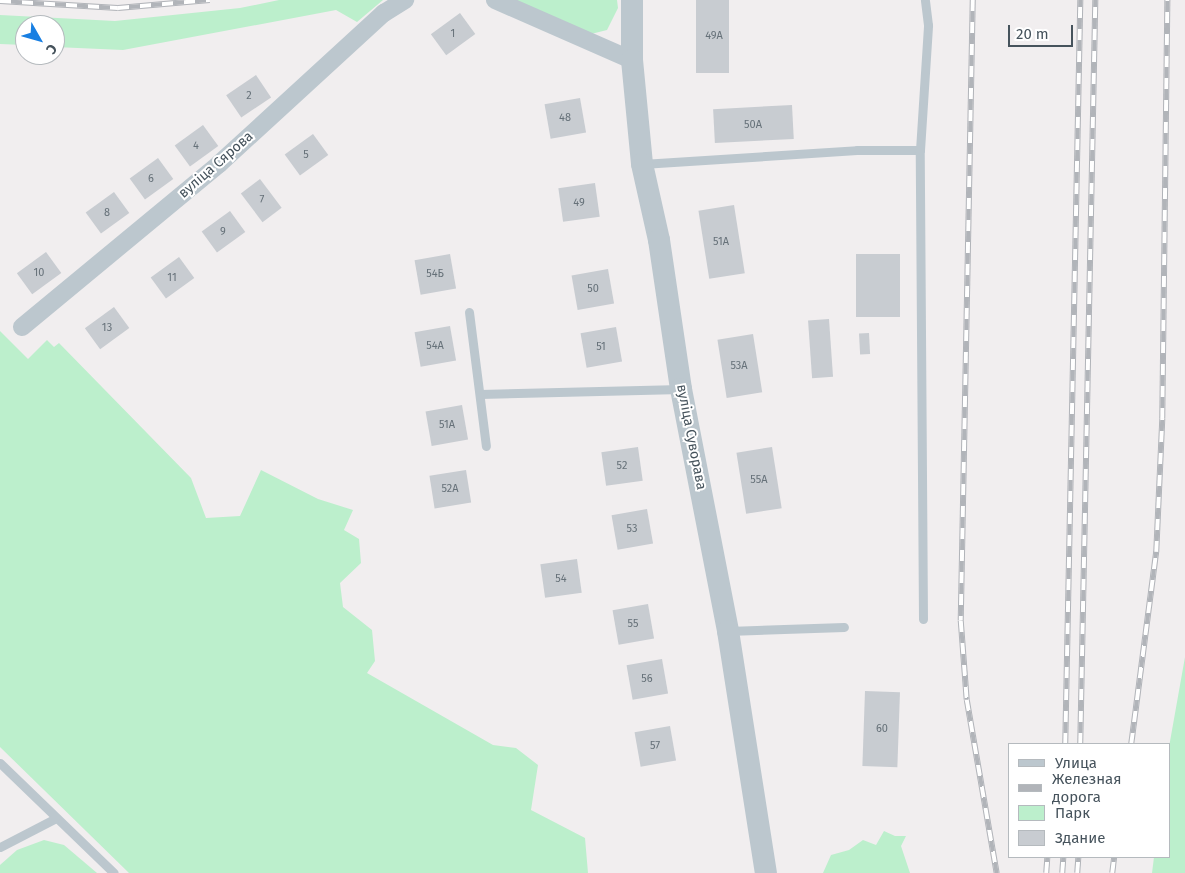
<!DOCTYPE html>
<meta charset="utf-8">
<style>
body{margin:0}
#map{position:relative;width:1185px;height:873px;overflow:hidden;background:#f1eeef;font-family:"Fira Sans",sans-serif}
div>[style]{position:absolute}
.green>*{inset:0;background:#bcefcc}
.building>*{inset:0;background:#c8ccd1;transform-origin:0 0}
.service>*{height:9px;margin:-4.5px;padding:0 4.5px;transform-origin:4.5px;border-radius:4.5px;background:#bcc7ce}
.minor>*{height:18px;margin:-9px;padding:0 9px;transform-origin:9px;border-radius:9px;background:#bcc7ce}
.tertiary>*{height:22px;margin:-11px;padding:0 11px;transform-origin:11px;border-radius:11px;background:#bcc7ce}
.rail>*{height:5.5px;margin-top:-2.75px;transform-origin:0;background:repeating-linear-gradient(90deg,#fff 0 11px,#b1b4b9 0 22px);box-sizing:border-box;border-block:1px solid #b1b4b9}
span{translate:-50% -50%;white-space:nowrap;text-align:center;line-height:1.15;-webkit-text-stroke:4px #fff;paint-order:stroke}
.number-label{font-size:11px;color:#667179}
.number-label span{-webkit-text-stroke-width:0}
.street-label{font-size:14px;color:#46535c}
.legend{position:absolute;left:1008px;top:743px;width:162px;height:115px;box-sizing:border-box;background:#fff;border:1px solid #b5babe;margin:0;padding:6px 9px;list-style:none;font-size:15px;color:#46535c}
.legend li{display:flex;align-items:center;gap:10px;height:25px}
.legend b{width:25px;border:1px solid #b5babe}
.north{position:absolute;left:15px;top:15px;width:50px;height:50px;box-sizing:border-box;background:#fff;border:1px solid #b5babe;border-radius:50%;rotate:128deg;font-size:14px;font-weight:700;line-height:20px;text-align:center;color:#46535c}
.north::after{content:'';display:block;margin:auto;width:18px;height:22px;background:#187fe2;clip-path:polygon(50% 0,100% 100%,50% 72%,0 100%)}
.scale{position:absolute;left:1008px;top:25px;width:65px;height:22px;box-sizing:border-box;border:2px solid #46535c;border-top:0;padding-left:6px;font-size:15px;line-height:18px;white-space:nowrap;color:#46535c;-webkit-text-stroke:4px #fff;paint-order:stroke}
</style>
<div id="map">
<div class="green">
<i style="clip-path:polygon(279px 0,383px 0,357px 22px,336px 10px,123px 50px,55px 47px,55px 25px,25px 25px,25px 45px,0 44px,0 15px,115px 21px,240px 8px)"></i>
<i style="clip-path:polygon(513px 0,617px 0,618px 8px,607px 30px,587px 35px)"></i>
<i style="clip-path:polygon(0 331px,28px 359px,47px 340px,54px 347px,59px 343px,191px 478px,206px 518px,240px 516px,261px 470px,318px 499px,353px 510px,344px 530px,359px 539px,361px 563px,340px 583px,343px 607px,372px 630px,375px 661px,367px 673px,493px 745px,516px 748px,538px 765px,531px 810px,585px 838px,588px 873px,129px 873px,0 747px)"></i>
<i style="clip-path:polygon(1185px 657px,1185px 873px,1152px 873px,1154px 857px,1169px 857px,1169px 747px)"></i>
<i style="clip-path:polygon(884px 831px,895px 836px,906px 836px,901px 846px,910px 873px,823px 873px,831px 855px,849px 850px,863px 840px,876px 845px)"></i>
<i style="clip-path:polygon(44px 840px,64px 845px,97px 873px,0 873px,0 865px,17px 850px)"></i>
</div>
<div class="building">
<i style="left:696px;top:0;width:33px;height:73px"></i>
<i style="left:460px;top:13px;width:26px;height:36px;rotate:54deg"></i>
<i style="left:256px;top:75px;width:27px;height:36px;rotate:56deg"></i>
<i style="left:580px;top:98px;width:35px;height:36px;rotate:80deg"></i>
<i style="left:792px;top:105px;width:34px;height:79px;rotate:87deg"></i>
<i style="left:203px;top:125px;width:26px;height:35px;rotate:54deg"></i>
<i style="left:313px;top:134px;width:26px;height:35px;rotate:54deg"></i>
<i style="left:158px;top:158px;width:26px;height:35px;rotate:54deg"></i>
<i style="left:260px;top:179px;width:36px;height:24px;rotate:53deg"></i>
<i style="left:595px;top:183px;width:34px;height:37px;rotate:82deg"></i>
<i style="left:114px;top:192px;width:26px;height:35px;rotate:54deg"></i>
<i style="left:734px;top:205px;width:69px;height:36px;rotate:81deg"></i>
<i style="left:230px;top:211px;width:26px;height:35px;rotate:54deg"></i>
<i style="left:46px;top:252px;width:26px;height:36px;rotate:54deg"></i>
<i style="left:450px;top:254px;width:35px;height:36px;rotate:80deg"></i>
<i style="left:856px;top:254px;width:44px;height:63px"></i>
<i style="left:179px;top:257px;width:26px;height:35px;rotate:54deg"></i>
<i style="left:608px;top:269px;width:35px;height:37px;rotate:80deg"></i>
<i style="left:114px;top:307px;width:26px;height:36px;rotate:54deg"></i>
<i style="left:829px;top:319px;width:58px;height:21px;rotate:86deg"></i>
<i style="left:450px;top:326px;width:35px;height:36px;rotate:80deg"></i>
<i style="left:616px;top:327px;width:35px;height:36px;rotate:80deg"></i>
<i style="left:869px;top:333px;width:21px;height:10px;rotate:87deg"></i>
<i style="left:753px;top:334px;width:59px;height:36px;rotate:81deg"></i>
<i style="left:462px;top:405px;width:35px;height:37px;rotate:80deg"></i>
<i style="left:638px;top:447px;width:34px;height:37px;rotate:82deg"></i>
<i style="left:772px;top:447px;width:62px;height:36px;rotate:81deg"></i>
<i style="left:466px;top:470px;width:33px;height:37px;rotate:81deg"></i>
<i style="left:647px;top:509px;width:35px;height:36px;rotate:80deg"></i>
<i style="left:577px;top:559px;width:34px;height:37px;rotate:82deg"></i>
<i style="left:648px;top:604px;width:35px;height:36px;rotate:80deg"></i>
<i style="left:662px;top:659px;width:35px;height:36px;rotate:80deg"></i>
<i style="left:865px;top:691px;width:35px;height:75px;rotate:2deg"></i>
<i style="left:670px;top:726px;width:35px;height:36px;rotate:80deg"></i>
</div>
<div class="service">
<i style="left:642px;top:164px;width:215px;rotate:-3.7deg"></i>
<i style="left:857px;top:150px;width:63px"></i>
<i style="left:469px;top:312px;width:135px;rotate:82.8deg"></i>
<i style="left:480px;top:394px;width:201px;rotate:-1.4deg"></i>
<i style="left:923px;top:619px;width:469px;rotate:-90.4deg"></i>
<i style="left:920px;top:150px;width:125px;rotate:-86.3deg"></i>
<i style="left:928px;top:25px;width:25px;rotate:-97deg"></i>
<i style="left:728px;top:631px;width:116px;rotate:-2deg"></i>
<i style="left:0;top:763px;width:158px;rotate:44deg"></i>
<i style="left:0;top:847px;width:61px;rotate:-27.4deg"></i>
</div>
<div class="minor">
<i style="left:495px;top:0;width:150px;rotate:23.7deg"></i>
<i style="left:22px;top:327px;width:256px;rotate:-39.6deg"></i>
<i style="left:219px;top:164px;width:224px;rotate:-42.5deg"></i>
<i style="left:384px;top:13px;width:25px;rotate:-32deg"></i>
</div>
<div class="tertiary">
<i style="left:632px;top:0;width:60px;rotate:90deg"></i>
<i style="left:632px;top:60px;width:104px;rotate:84.5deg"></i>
<i style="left:642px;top:164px;width:78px;rotate:77.4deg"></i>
<i style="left:659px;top:240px;width:151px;rotate:81.6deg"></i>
<i style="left:681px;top:389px;width:247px;rotate:79deg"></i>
<i style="left:728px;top:631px;width:245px;rotate:81.1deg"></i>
</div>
<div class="rail">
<i style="left:973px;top:0;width:621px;rotate:91.11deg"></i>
<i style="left:961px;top:621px;width:79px;rotate:85.7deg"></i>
<i style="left:967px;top:700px;width:176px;rotate:80.2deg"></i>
<i style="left:0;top:1px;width:118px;rotate:3.4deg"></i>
<i style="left:118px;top:8px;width:92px;rotate:-5deg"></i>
<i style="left:1065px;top:744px;width:744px;rotate:-88.84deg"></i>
<i style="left:1080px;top:744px;width:744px;rotate:-88.84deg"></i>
<i style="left:1131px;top:744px;width:194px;rotate:-82.6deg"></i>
<i style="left:1156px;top:552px;width:133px;rotate:-87.4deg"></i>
<i style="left:1162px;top:419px;width:419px;rotate:-89.3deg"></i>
<i style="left:1046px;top:873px;width:16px;rotate:-86deg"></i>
<i style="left:1062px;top:873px;width:16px;rotate:-86deg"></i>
<i style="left:1077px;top:873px;width:16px;rotate:-86deg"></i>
<i style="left:1112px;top:873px;width:16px;rotate:-83deg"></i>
</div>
<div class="number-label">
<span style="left:453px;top:34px">1</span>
<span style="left:714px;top:36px">49А</span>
<span style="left:249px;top:96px">2</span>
<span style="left:565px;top:118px">48</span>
<span style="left:753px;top:125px">50А</span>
<span style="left:196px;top:146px">4</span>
<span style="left:306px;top:155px">5</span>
<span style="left:151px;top:179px">6</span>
<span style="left:262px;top:200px">7</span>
<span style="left:579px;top:203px">49</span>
<span style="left:107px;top:213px">8</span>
<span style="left:223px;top:232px">9</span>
<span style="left:721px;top:242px">51А</span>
<span style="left:39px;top:273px">10</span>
<span style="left:435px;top:274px">54Б</span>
<span style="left:172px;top:278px">11</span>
<span style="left:593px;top:289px">50</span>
<span style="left:107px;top:328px">13</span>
<span style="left:435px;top:346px">54А</span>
<span style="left:601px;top:347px">51</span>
<span style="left:739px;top:366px">53А</span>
<span style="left:447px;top:425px">51А</span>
<span style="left:622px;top:466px">52</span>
<span style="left:759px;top:480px">55А</span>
<span style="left:450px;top:489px">52А</span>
<span style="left:632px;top:529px">53</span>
<span style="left:561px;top:579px">54</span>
<span style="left:633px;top:624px">55</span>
<span style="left:647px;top:679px">56</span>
<span style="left:882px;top:729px">60</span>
<span style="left:655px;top:746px">57</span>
</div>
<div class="street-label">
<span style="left:216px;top:165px;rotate:-41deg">вуліца Сярова</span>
<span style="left:691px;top:437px;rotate:79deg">вуліца Суворава</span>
</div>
<ul class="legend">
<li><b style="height:6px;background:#bcc7ce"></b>Улица</li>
<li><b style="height:6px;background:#b1b4b9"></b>Железная дорога</li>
<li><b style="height:14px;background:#bcefcc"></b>Парк</li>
<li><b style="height:14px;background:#c8ccd1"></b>Здание</li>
</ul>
<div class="north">С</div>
<div class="scale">20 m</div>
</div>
